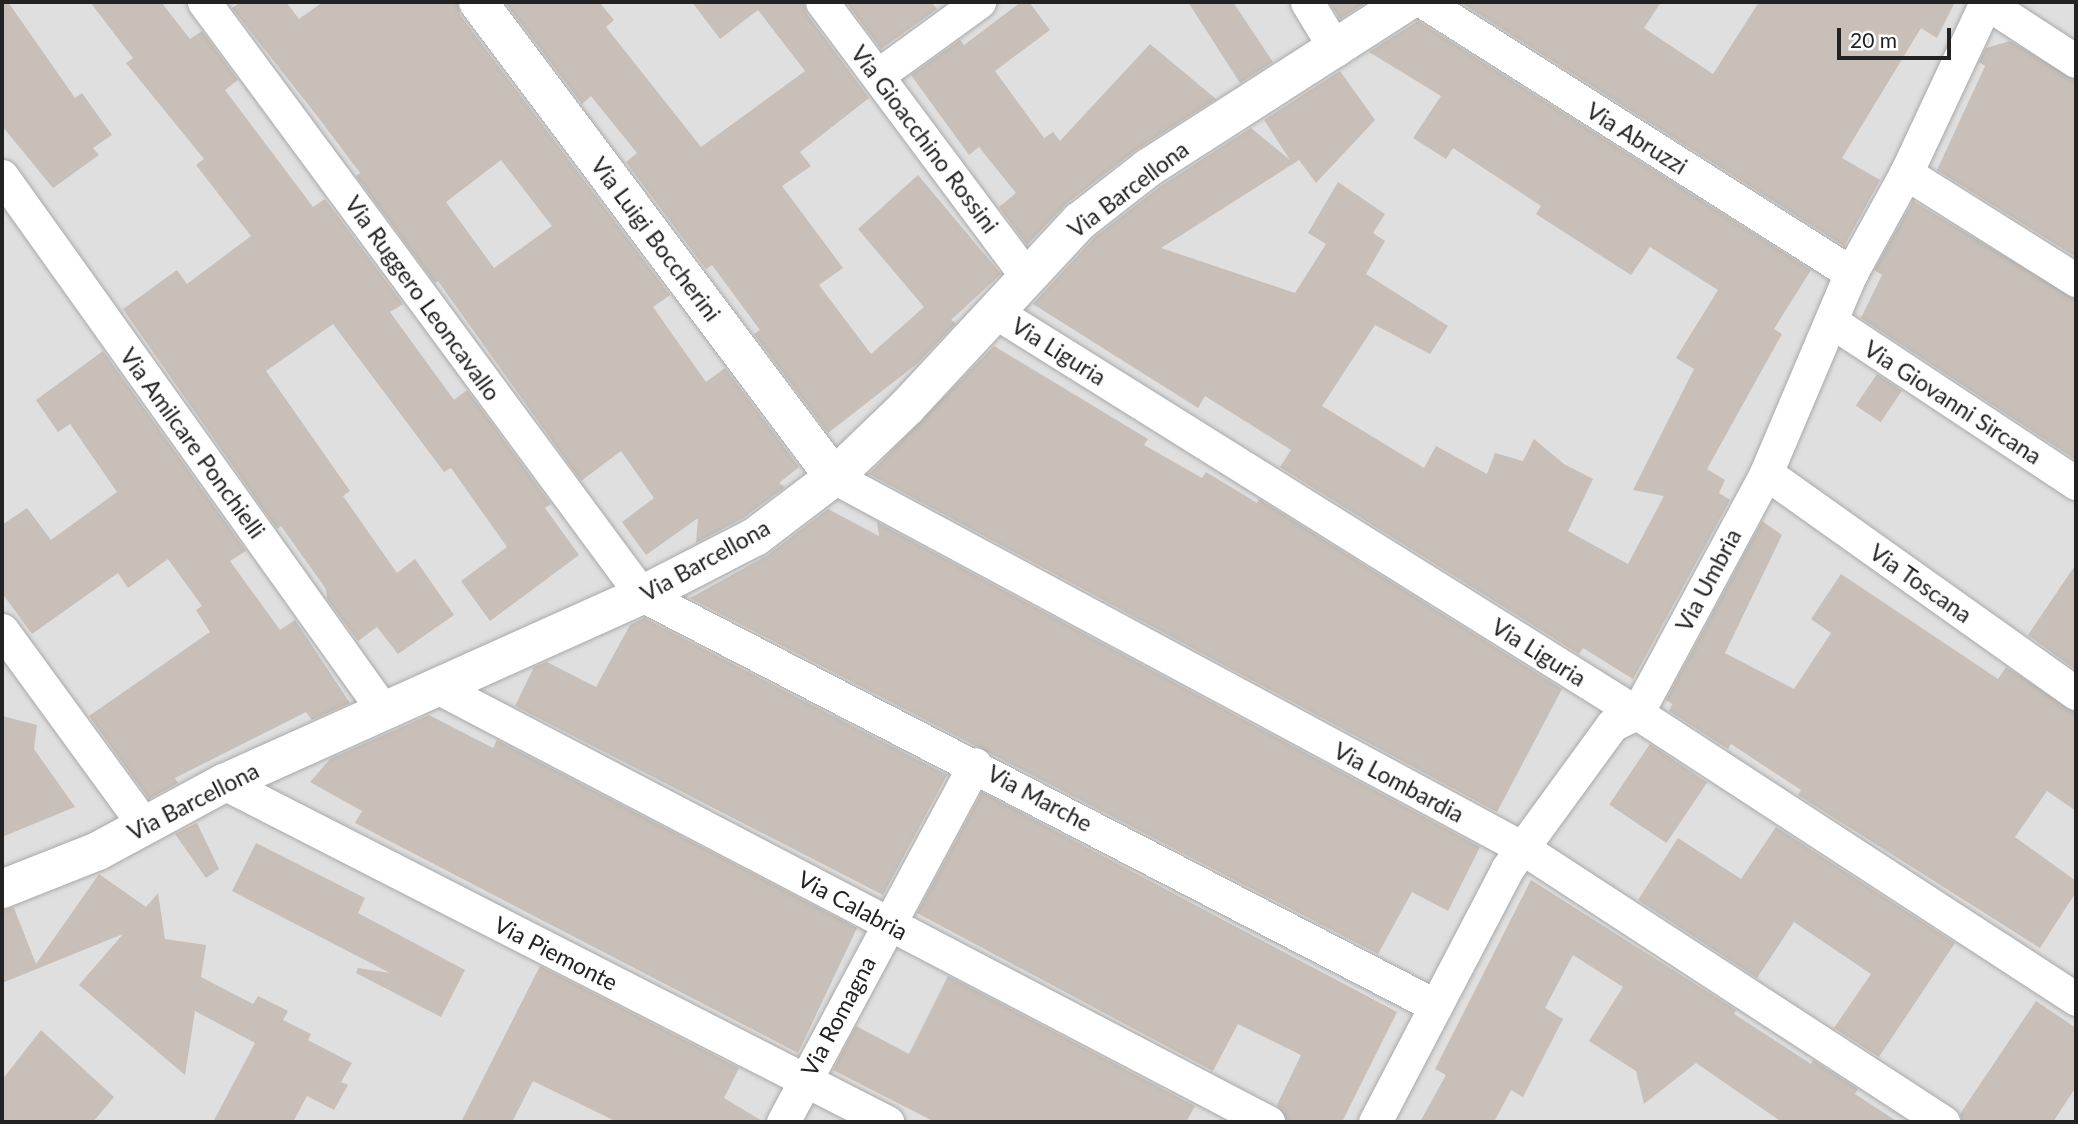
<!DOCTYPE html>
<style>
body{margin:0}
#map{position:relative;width:2078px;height:1124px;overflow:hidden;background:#f2efe9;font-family:Lato,sans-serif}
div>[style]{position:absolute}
.residential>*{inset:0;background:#e0dfdf;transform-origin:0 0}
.building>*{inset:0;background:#c7bfb8;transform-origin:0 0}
.roads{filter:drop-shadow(0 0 2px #a9a9a9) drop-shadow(0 0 2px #a9a9a9)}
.minor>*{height:33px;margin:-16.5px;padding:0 16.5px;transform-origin:16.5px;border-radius:16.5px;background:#fff}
.tertiary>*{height:38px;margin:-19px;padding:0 19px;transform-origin:19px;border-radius:19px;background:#fff}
span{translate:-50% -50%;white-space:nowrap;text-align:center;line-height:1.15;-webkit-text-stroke:5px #fff;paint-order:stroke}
.street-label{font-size:23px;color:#222}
.frame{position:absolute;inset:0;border:4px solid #222;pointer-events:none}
.scale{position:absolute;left:1837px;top:28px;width:114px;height:32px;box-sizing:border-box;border:4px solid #222;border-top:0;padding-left:9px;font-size:21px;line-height:24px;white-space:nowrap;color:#222;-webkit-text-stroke:5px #fff;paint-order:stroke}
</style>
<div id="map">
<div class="residential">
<i style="left:2px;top:2px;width:2074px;height:1120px"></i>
</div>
<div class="building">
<i style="clip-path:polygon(2px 2px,8px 2px,75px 98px,82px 93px,112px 135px,93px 148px,99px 155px,53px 188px,2px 126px)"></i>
<i style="clip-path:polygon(90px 2px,161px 2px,190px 39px,202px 31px,238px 80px,225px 90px,313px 207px,325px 199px,403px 304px,390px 312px,454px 400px,467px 390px,551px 504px,545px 508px,579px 555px,490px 621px,461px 581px,507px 547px,451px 468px,444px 472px,333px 324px,266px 371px,350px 491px,343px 496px,397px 573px,415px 559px,454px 615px,398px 654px,377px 627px,358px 641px,327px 599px,326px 589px,281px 526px,277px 529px,123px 309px,177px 270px,187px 284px,251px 236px,196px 165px,204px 159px,126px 63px,133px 58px)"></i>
<i style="clip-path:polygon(evenodd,241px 2px,286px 2px,299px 19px,323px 2px,457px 2px,460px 15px,670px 295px,653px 307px,706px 382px,725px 368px,799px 467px,779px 483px,785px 487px,743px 518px,696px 543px,698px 518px,646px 555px,622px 522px,654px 498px,621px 451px,581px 481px,438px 281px,435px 283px,356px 176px,360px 173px,318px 117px,232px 8px,241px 2px,501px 160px,552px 226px,494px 268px,446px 202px,501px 160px)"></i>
<i style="clip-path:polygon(505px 2px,599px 2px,614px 20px,606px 27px,701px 147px,805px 71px,758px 10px,720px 39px,692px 2px,803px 2px,807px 14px,869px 98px,800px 152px,811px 166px,782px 186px,843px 268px,819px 285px,871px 354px,924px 307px,858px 229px,918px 175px,1001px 274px,951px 320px,956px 323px,918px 363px,828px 433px,754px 334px,760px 330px,712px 265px,706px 269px,626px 162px,637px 153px,591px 96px,582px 104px)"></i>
<i style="clip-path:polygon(846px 2px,931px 2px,937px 9px,881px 49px)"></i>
<i style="clip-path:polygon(1021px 2px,1029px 2px,1050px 30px,995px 71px,1044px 138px,1053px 132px,1060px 141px,1150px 44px,1216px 99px,1136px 150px,1066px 204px,1027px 245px,999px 207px,1016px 193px,979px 147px,969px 155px,911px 75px,960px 40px,964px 45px)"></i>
<i style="clip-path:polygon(1188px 2px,1233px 2px,1273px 62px,1240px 83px)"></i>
<i style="clip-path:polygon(1329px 2px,1367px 2px,1340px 19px)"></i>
<i style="clip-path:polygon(1460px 2px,1661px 2px,1644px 28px,1713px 74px,1759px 2px,1955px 2px,1937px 38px,1921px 28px,1842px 158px,1880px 180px,1844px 246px)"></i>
<i style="clip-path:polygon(1418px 21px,1811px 270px,1774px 329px,1782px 334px,1707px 469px,1725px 480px,1719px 493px,1730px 500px,1633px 679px,1583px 648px,1579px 654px,1280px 467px,1291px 450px,1205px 396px,1198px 408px,1033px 304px,1095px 237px,1161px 186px,1251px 128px,1290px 160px,1264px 120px,1340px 71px,1375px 120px,1316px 183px,1299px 160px,1161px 248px,1295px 293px,1326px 244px,1308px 233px,1338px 182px,1385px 214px,1373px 233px,1385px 241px,1366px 274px,1448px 326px,1430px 354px,1375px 325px,1322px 406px,1424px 468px,1436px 446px,1487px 474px,1495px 453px,1523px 461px,1534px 439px,1564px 464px,1593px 479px,1568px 531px,1628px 564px,1664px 496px,1633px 490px,1694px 369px,1676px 358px,1718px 290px,1650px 247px,1631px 275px,1536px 214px,1541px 206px,1453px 148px,1446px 159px,1413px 138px,1441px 96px,1369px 52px)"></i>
<i style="clip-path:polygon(2010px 41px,2076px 80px,2076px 257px,1937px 170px,1985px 66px,1979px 62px,1986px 48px)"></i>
<i style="clip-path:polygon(1913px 201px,2076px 299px,2076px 460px,1861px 318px,1882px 275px,1874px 270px)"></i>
<i style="clip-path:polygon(994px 346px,1148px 439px,1144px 445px,1202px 478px,1206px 472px,1257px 503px,1259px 499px,1562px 689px,1497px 812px,869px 474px)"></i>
<i style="clip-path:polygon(103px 351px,246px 551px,230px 561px,280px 630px,295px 620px,350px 703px,312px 720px,306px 712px,175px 778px,178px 783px,149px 799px,89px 716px,210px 632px,196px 610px,202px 606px,168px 559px,128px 588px,118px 573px,32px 634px,2px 593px,2px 525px,27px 508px,51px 540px,117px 492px,70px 424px,58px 432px,36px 400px)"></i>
<i style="left:1877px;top:374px;width:30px;height:38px;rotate:34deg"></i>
<i style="clip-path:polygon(828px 509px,879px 536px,877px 522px,1480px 847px,1448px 911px,1412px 892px,1378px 954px,690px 598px,768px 555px)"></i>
<i style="clip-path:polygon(1762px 521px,1782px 535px,1725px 653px,1794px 689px,1831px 633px,1811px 619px,1841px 574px,1998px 679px,2006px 667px,2076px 712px,2076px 811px,2047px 791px,2015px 837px,2076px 881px,2076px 892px,2040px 948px,1798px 795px,1801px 790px,1731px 744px,1728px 749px,1669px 711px,1672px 704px,1666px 700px)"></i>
<i style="clip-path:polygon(2076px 564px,2076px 670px,2028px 635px)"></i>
<i style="clip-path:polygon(644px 618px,947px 775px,883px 895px,515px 706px,534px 667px,547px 662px,596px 687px,630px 625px)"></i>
<i style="clip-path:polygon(429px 715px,493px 748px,497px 740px,857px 928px,798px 1053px,355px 823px,362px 811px,310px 782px,330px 759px)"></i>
<i style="clip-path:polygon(2px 716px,37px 725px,34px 749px,75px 807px,2px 837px)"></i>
<i style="left:1650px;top:744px;width:69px;height:73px;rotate:34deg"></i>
<i style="clip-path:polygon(982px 792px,1397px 1012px,1342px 1122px,1287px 1122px,1277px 1105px,1301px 1055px,1238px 1024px,1213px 1071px,917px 913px)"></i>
<i style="clip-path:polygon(197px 823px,219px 869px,206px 878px,175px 834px)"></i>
<i style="clip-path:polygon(1776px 827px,1955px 943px,1879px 1057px,1834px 1028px,1871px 974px,1794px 922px,1757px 978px,1638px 900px,1678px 838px,1741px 879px)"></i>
<i style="clip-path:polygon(256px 843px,365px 898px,358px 913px,465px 970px,441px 1017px,356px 973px,358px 968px,390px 973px,232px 891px)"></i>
<i style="clip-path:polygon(99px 874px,146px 907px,158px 893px,165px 939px,206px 945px,201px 977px,253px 1004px,258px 996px,288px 1011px,283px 1020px,311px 1034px,308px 1040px,352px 1063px,341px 1082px,348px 1085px,334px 1110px,307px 1096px,293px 1122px,213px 1122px,255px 1043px,195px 1011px,185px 1075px,79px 985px,123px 934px,2px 983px,2px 910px,14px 908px,36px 964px)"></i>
<i style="clip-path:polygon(1531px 880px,1736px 1010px,1734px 1014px,1811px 1064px,1813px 1060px,1858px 1089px,1855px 1094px,1898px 1122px,1782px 1122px,1696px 1063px,1644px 1104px,1636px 1071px,1589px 1041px,1623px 987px,1573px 955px,1545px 1008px,1563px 1019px,1523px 1097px,1511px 1090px,1494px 1122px,1420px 1122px,1446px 1075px,1435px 1069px)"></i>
<i style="clip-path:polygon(540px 966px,739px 1068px,724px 1098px,764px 1122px,617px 1122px,533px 1081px,512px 1122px,461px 1122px)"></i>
<i style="clip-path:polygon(948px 976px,1195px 1106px,1186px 1122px,935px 1122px,833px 1070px,856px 1026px,909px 1054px)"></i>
<i style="clip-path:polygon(2036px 1001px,2076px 1028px,2076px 1087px,2053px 1122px,1962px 1122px,1960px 1114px)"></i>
<i style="clip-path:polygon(41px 1030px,114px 1097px,93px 1122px,2px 1122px,2px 1080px)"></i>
</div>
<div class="roads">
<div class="minor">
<i style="left:204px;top:2px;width:737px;rotate:53.55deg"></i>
<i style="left:642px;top:595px;width:894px;rotate:27.37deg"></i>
<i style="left:822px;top:2px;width:343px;rotate:53.3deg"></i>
<i style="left:1307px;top:2px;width:56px;rotate:58.9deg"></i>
<i style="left:1424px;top:2px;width:506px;rotate:32.4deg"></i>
<i style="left:1985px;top:2px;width:108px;rotate:33deg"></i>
<i style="left:878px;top:75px;width:125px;rotate:-35.9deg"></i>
<i style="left:1906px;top:173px;width:201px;rotate:32.2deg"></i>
<i style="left:2px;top:176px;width:656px;rotate:54.49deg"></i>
<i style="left:997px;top:313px;width:755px;rotate:32.01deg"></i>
<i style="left:1637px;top:713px;width:524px;rotate:33.08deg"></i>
<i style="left:1831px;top:321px;width:294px;rotate:33.5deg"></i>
<i style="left:1766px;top:473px;width:380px;rotate:35.4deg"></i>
<i style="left:834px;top:477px;width:780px;rotate:28.31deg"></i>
<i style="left:1521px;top:847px;width:504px;rotate:33.09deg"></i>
<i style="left:2px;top:630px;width:241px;rotate:53.9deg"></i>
<i style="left:439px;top:688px;width:936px;rotate:27.63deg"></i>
<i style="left:224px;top:783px;width:745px;rotate:27.08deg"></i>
<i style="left:783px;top:1122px;width:406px;rotate:-61.8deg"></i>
<i style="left:1375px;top:1122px;width:285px;rotate:-62.4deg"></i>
<i style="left:1507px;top:869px;width:178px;rotate:-53.9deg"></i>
<i style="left:1612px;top:725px;width:28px;rotate:-26deg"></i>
<i style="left:1637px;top:713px;width:272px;rotate:-61.7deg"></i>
<i style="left:1766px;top:473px;width:217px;rotate:-67deg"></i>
<i style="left:1851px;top:273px;width:114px;rotate:-61.2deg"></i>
<i style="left:1906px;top:173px;width:189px;rotate:-64.9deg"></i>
</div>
<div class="tertiary">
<i style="left:478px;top:2px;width:594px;rotate:53.15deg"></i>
<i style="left:2px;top:889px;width:103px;rotate:-21.6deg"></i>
<i style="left:98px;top:851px;width:143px;rotate:-28.4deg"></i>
<i style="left:224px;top:783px;width:458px;rotate:-24.2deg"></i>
<i style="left:642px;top:595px;width:127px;rotate:-27.2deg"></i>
<i style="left:755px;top:537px;width:99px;rotate:-37.2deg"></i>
<i style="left:834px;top:477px;width:101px;rotate:-43.8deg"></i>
<i style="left:907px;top:407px;width:254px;rotate:-47.1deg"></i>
<i style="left:1080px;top:221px;width:86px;rotate:-37.9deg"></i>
<i style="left:1148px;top:168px;width:308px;rotate:-32.7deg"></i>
</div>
</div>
<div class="street-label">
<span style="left:1637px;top:138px;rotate:32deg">Via Abruzzi</span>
<span style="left:925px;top:139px;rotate:53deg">Via Gioacchino Rossini</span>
<span style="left:1128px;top:189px;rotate:-37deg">Via Barcellona</span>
<span style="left:656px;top:239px;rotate:53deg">Via Luigi Boccherini</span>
<span style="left:423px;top:298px;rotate:54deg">Via Ruggero Leoncavallo</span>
<span style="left:1059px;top:351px;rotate:32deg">Via Liguria</span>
<span style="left:1953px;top:402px;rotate:33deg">Via Giovanni Sircana</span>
<span style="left:193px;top:443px;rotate:54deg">Via Amilcare Ponchielli</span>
<span style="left:705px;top:560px;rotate:-29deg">Via Barcellona</span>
<span style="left:1708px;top:580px;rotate:-62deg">Via Umbria</span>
<span style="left:1921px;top:583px;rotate:35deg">Via Toscana</span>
<span style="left:1539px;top:652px;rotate:32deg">Via Liguria</span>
<span style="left:1399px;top:782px;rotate:28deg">Via Lombardia</span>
<span style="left:1040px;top:798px;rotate:28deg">Via Marche</span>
<span style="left:193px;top:801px;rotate:-27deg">Via Barcellona</span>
<span style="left:853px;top:905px;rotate:28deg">Via Calabria</span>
<span style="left:556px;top:953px;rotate:27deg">Via Piemonte</span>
<span style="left:838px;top:1016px;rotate:-62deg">Via Romagna</span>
</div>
<div class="frame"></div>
<div class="scale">20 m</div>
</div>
